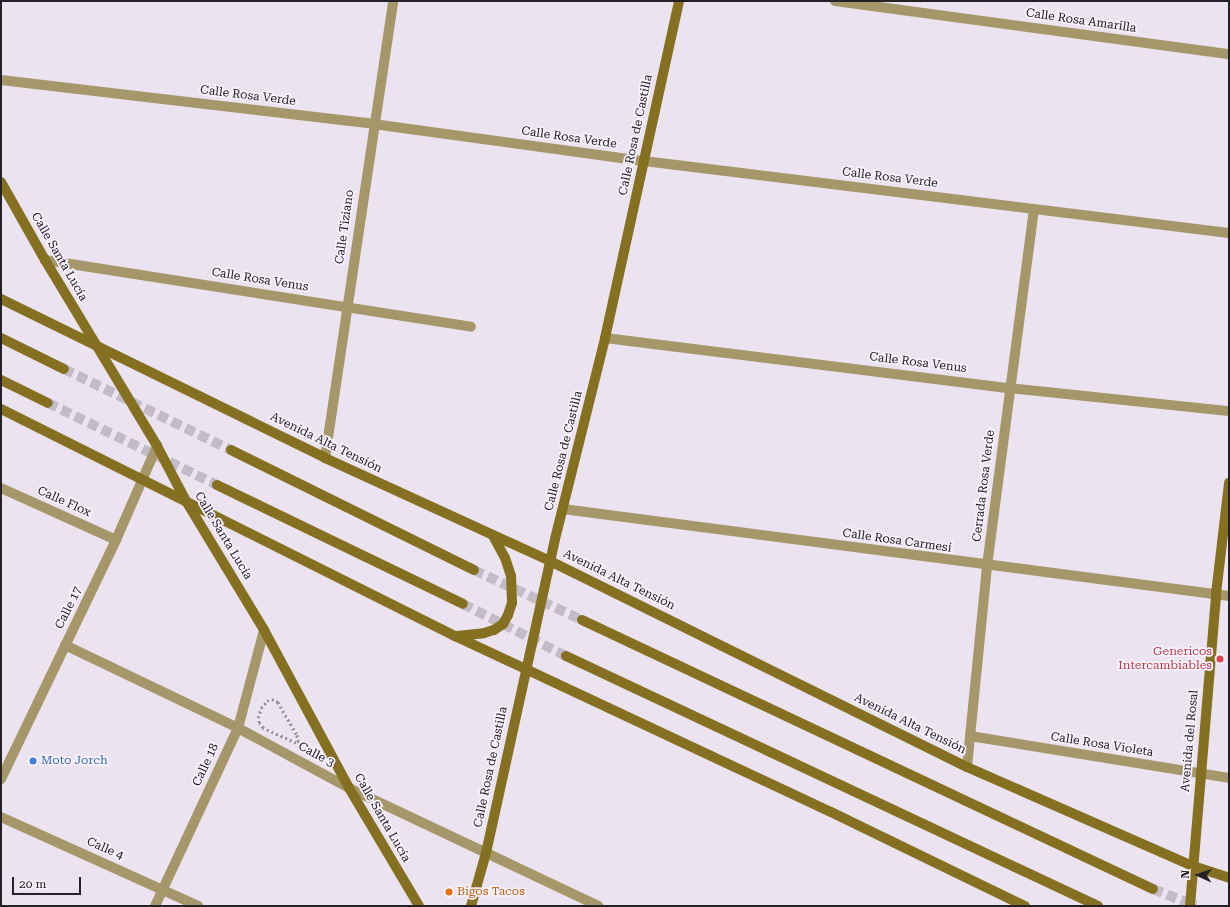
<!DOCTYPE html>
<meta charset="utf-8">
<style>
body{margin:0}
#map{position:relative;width:1230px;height:907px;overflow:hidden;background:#ebe3f0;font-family:"Roboto Serif",serif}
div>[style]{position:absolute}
.secondary-tunnel>*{height:10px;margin-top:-5px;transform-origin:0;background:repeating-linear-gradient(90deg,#c3bcc8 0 10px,transparent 0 15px)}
.path>*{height:2.5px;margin-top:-1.25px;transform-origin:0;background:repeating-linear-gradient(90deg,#938d96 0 2px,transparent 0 5px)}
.street>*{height:10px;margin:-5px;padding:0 5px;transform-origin:5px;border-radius:5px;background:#a59769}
.secondary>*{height:10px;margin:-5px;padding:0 5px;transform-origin:5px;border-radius:5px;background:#857021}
.dots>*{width:11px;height:11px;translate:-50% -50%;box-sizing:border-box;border:2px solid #f9f1fe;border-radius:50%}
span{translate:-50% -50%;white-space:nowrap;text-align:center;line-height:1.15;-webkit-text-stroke:3.5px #f9f1fe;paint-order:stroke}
.street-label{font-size:12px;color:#242226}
.health-label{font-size:12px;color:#be3a42}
.right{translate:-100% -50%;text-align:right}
.shop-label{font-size:12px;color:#366cbe}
.left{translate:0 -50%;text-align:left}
.food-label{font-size:12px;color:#c56008}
.frame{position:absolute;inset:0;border:2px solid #242226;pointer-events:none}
.north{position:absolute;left:1178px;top:855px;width:40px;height:40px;-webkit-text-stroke:3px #f9f1fe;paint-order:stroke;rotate:273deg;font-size:11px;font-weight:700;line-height:16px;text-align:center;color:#242226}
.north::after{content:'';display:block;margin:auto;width:14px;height:18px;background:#242226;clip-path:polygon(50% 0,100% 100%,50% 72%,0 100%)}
.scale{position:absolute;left:12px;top:877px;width:69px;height:18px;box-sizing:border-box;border:2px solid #242226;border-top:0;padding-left:5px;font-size:12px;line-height:14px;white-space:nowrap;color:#242226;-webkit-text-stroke:3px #f9f1fe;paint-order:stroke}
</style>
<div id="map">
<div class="secondary-tunnel">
<i style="left:64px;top:369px;width:186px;rotate:25.9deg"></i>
<i style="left:48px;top:403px;width:188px;rotate:25.9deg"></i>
<i style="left:474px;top:570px;width:119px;rotate:24.8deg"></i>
<i style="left:463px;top:604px;width:115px;rotate:26.8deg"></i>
<i style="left:1153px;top:889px;width:46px;rotate:21.6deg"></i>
</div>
<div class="path">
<i style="left:272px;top:699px;width:7px;rotate:27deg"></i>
<i style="left:278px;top:702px;width:38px;rotate:60deg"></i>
<i style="left:297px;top:735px;width:6px;rotate:72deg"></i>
<i style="left:299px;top:741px;width:4px;rotate:146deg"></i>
<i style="left:296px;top:743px;width:36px;rotate:-156deg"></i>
<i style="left:263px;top:728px;width:6px;rotate:-129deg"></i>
<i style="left:259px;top:723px;width:5px;rotate:-101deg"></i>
<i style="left:258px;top:718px;width:10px;rotate:-73deg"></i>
<i style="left:261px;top:708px;width:9px;rotate:-49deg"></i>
<i style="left:267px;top:701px;width:5px;rotate:-22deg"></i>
</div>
<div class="street">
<i style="left:835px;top:1px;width:398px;rotate:7.7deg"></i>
<i style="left:1px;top:80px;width:375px;rotate:6.7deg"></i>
<i style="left:373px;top:124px;width:274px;rotate:7.8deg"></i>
<i style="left:644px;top:161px;width:589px;rotate:7.02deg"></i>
<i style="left:45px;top:260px;width:431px;rotate:8.9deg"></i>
<i style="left:605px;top:338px;width:407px;rotate:7.1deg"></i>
<i style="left:1009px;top:388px;width:221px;rotate:6deg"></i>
<i style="left:325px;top:458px;width:462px;rotate:-81.5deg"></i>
<i style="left:1px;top:488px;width:126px;rotate:24.3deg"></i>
<i style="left:563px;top:509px;width:672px;rotate:7.44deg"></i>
<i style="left:65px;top:645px;width:192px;rotate:25.6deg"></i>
<i style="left:238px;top:728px;width:126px;rotate:28.4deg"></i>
<i style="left:349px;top:788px;width:276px;rotate:25.3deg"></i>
<i style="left:970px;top:736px;width:262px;rotate:9.2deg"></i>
<i style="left:967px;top:767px;width:202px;rotate:-84.3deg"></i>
<i style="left:987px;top:566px;width:360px;rotate:-82.5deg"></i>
<i style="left:1px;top:779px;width:265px;rotate:-64.3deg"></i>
<i style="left:116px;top:540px;width:103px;rotate:-66.4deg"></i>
<i style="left:1px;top:817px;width:216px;rotate:24.3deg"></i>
<i style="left:155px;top:906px;width:196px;rotate:-65deg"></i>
<i style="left:238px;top:728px;width:101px;rotate:-75.1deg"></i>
</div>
<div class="secondary">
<i style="left:1px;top:182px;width:90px;rotate:60.6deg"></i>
<i style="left:45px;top:260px;width:217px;rotate:58.9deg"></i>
<i style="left:157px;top:446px;width:62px;rotate:62.2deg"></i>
<i style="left:186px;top:501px;width:151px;rotate:58.8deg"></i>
<i style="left:264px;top:630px;width:179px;rotate:61.7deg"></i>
<i style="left:349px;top:788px;width:137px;rotate:59.3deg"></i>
<i style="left:1px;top:299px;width:361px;rotate:26.1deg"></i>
<i style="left:325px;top:458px;width:247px;rotate:24.6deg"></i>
<i style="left:550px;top:561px;width:465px;rotate:26.3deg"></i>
<i style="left:967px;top:767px;width:247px;rotate:23.7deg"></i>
<i style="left:1193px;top:866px;width:38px;rotate:18deg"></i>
<i style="left:1px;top:338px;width:70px;rotate:26.2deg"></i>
<i style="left:1px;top:380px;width:52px;rotate:26.1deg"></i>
<i style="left:1px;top:409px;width:508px;rotate:26.57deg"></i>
<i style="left:455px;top:636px;width:415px;rotate:25.1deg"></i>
<i style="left:831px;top:812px;width:216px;rotate:25.9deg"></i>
<i style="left:231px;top:450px;width:271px;rotate:26.3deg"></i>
<i style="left:217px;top:485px;width:273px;rotate:25.8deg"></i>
<i style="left:582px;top:620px;width:631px;rotate:25.23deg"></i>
<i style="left:457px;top:636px;width:27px;rotate:-6deg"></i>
<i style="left:484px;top:633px;width:10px;rotate:-17deg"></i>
<i style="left:494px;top:630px;width:11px;rotate:-34deg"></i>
<i style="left:503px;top:624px;width:10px;rotate:-61deg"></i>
<i style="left:508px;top:615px;width:13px;rotate:-72deg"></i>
<i style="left:512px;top:603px;width:27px;rotate:-92deg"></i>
<i style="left:511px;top:576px;width:19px;rotate:-108deg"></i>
<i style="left:505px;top:558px;width:26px;rotate:-118deg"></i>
<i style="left:566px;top:656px;width:588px;rotate:25.17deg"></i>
<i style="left:471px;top:906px;width:55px;rotate:-74.2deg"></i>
<i style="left:486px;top:853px;width:321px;rotate:-77.6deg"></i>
<i style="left:555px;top:539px;width:207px;rotate:-76deg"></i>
<i style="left:605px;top:338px;width:345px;rotate:-77.6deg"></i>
<i style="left:1190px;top:906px;width:313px;rotate:-85.2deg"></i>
<i style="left:1216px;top:594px;width:112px;rotate:-83.3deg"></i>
</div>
<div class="dots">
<i style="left:1220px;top:659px;background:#e0444e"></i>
<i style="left:33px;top:761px;background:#3f7fe0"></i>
<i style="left:449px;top:892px;background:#e8710a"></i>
</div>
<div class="street-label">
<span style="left:1081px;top:21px;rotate:8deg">Calle Rosa Amarilla</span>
<span style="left:248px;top:96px;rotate:7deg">Calle Rosa Verde</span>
<span style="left:636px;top:135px;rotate:-78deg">Calle Rosa de Castilla</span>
<span style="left:569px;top:138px;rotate:8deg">Calle Rosa Verde</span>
<span style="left:890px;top:178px;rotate:7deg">Calle Rosa Verde</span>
<span style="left:345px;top:227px;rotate:-82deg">Calle Tiziano</span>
<span style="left:59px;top:257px;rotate:60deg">Calle Santa Lucía</span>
<span style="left:260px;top:280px;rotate:9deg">Calle Rosa Venus</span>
<span style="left:918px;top:363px;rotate:7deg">Calle Rosa Venus</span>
<span style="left:326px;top:443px;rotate:26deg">Avenida Alta Tensión</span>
<span style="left:564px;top:451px;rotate:-76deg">Calle Rosa de Castilla</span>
<span style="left:984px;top:486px;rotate:-83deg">Cerrada Rosa Verde</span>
<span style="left:64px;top:502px;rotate:24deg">Calle Flox</span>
<span style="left:223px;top:536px;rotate:59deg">Calle Santa Lucía</span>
<span style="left:897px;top:541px;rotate:8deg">Calle Rosa Carmesí</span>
<span style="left:619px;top:580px;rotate:26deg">Avenida Alta Tensión</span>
<span style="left:69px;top:608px;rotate:-64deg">Calle 17</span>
<span style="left:910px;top:724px;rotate:26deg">Avenida Alta Tensión</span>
<span style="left:1190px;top:741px;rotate:-85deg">Avenida del Rosal</span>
<span style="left:1102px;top:745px;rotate:9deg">Calle Rosa Violeta</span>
<span style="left:316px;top:755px;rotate:28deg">Calle 3</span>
<span style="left:206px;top:765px;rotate:-65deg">Calle 18</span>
<span style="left:491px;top:767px;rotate:-78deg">Calle Rosa de Castilla</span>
<span style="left:382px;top:818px;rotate:60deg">Calle Santa Lucía</span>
<span style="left:105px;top:849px;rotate:24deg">Calle 4</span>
</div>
<div class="health-label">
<span class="right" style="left:1212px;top:659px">Genericos<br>Intercambiables</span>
</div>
<div class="shop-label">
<span class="left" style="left:41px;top:761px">Moto Jorch</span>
</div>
<div class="food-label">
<span class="left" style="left:457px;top:892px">Bigos Tacos</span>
</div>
<div class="frame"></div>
<div class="north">N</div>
<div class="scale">20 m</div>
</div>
